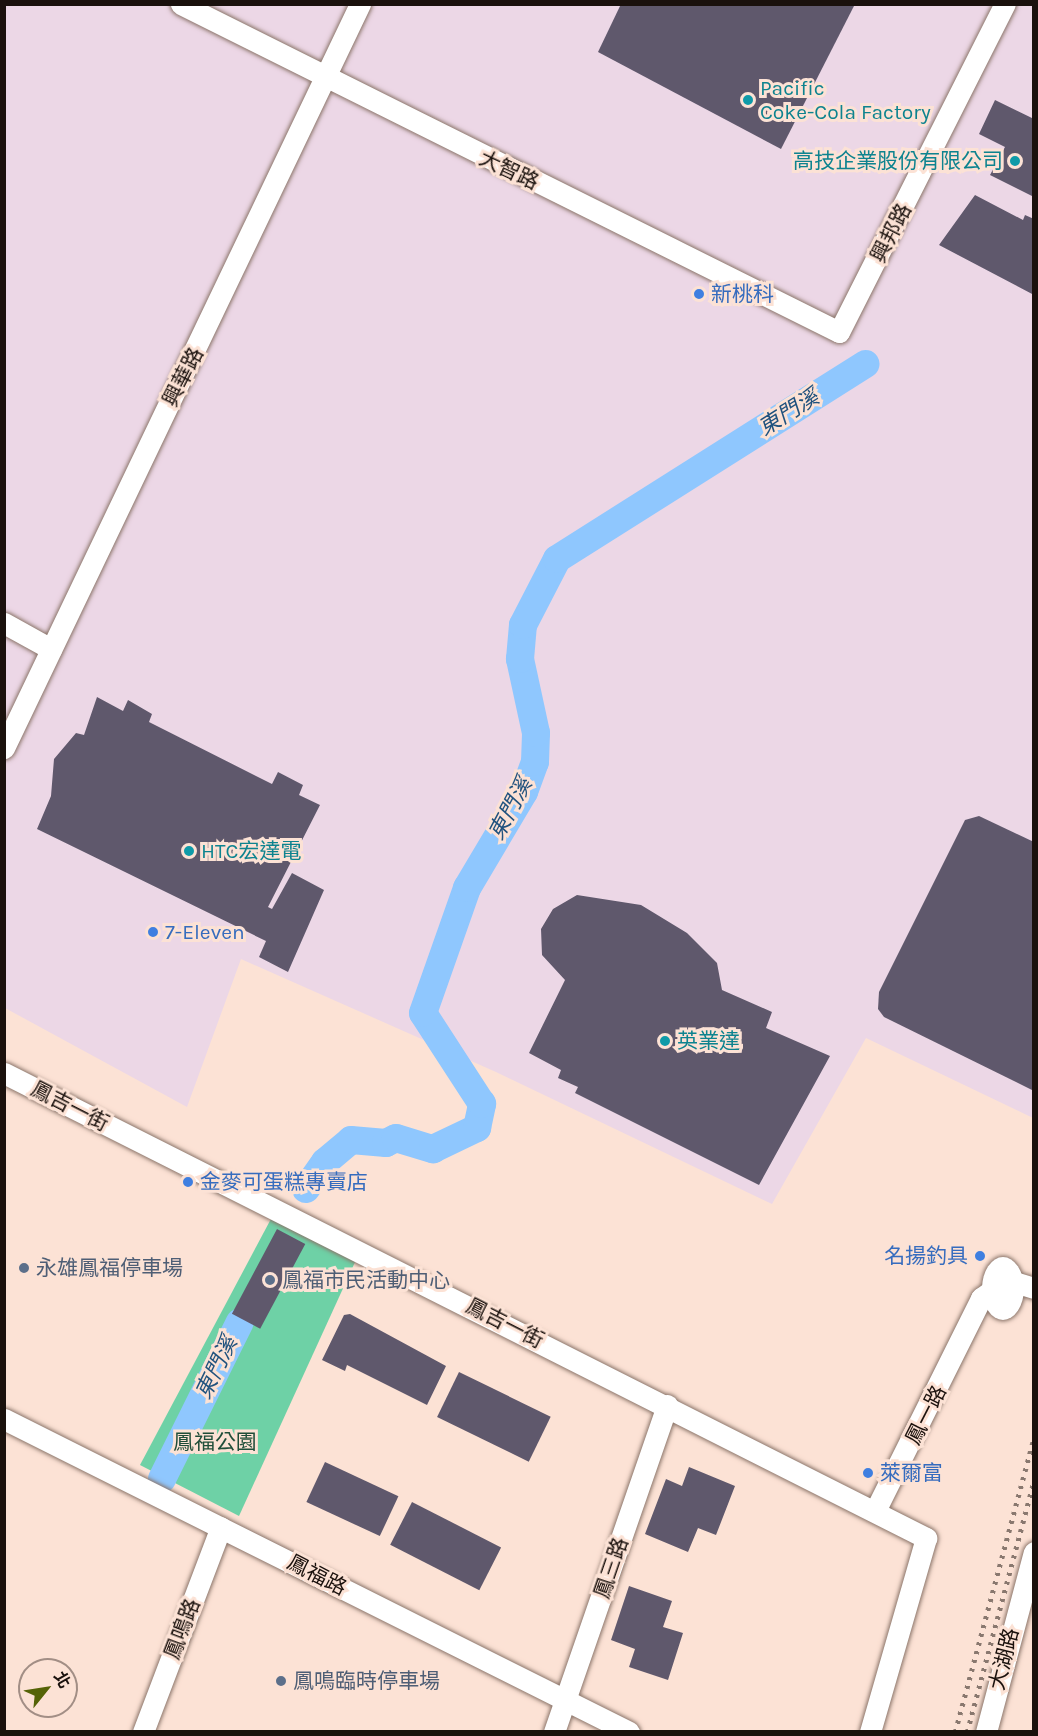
<!DOCTYPE html>
<meta charset="utf-8">
<style>
body{margin:0}
#map{position:relative;width:1038px;height:1736px;overflow:hidden;background:#fce2d5;font-family:Karla,"Noto Sans TC",sans-serif}
div>[style]{position:absolute}
.industrial>*{inset:0;background:#ecd7e6}
.green>*{inset:0;background:#6ed1a6}
.river>*{height:28px;margin:-14px;padding:0 14px;transform-origin:14px;border-radius:14px;background:#8fc7fe}
.building>*{inset:0;background:#5f586c;transform-origin:0 0}
.roads{filter:drop-shadow(0 0 2px #8b756a) drop-shadow(0 0 2px #8b756a)}
.minor>*{height:21px;margin:-10.5px;padding:0 10.5px;transform-origin:10.5px;border-radius:10.5px;background:#fff}
.minor>.ring{margin:-10.5px;padding:0;box-sizing:content-box;background:none;border:21px solid #fff;border-radius:50%}
.rail>*{height:4.5px;margin-top:-2.25px;transform-origin:0;background:repeating-linear-gradient(90deg,#89786f 0 3px,transparent 0 9px)}
.dots>*{width:16px;height:16px;translate:-50% -50%;box-sizing:border-box;border:3px solid #fce2d5;border-radius:50%}
span{translate:-50% -50%;white-space:nowrap;text-align:center;line-height:1.15;-webkit-text-stroke:6px #fce2d5;paint-order:stroke}
.culture-label{font-size:21px;color:#0d838f}
.left{translate:0 -50%;text-align:left}
.right{translate:-100% -50%;text-align:right}
.street-label{font-size:21px;color:#1a110d}
.shop-label{font-size:21px;color:#366cbe}
.service-label{font-size:21px;color:#4e5e75}
.park-label{font-size:21px;color:#1f4d39}
.water-label{font-size:22px;color:#20527e;font-style:italic}
.frame{position:absolute;inset:0;border:6px solid #1a110d;pointer-events:none}
.north{position:absolute;left:18px;top:1658px;width:60px;height:60px;box-sizing:border-box;background:#fce2d5;border:2px solid #a28e85;border-radius:50%;rotate:60deg;font-size:16px;font-weight:700;line-height:24px;text-align:center;color:#1a110d}
.north::after{content:'';display:block;margin:auto;width:21px;height:27px;background:#556307;clip-path:polygon(50% 0,100% 100%,50% 72%,0 100%)}
</style>
<div id="map">
<div class="industrial">
<i style="clip-path:polygon(4px 5px,1033px 5px,1033px 1118px,866px 1038px,772px 1204px,496px 1072px,241px 959px,187px 1107px,5px 1008px)"></i>
</div>
<div class="green">
<i style="clip-path:polygon(272px 1217px,356px 1260px,239px 1516px,140px 1465px)"></i>
</div>
<div class="river">
<i style="left:306px;top:1189px;width:33px;rotate:-55deg"></i>
<i style="left:325px;top:1162px;width:34px;rotate:-40deg"></i>
<i style="left:351px;top:1140px;width:35px;rotate:5deg"></i>
<i style="left:386px;top:1143px;width:11px;rotate:-27deg"></i>
<i style="left:396px;top:1138px;width:39px;rotate:17deg"></i>
<i style="left:433px;top:1149px;width:49px;rotate:-25.5deg"></i>
<i style="left:477px;top:1128px;width:25px;rotate:-78deg"></i>
<i style="left:482px;top:1104px;width:108px;rotate:-123deg"></i>
<i style="left:423px;top:1013px;width:133px;rotate:-70.6deg"></i>
<i style="left:467px;top:888px;width:112px;rotate:-59.3deg"></i>
<i style="left:524px;top:792px;width:32px;rotate:-70deg"></i>
<i style="left:535px;top:762px;width:29px;rotate:-88deg"></i>
<i style="left:536px;top:733px;width:76px;rotate:-102.2deg"></i>
<i style="left:520px;top:659px;width:34px;rotate:-85deg"></i>
<i style="left:523px;top:625px;width:74px;rotate:-62.7deg"></i>
<i style="left:557px;top:559px;width:365px;rotate:-32.3deg"></i>
<i style="left:162px;top:1479px;width:175px;rotate:-63.6deg"></i>
</div>
<div class="building">
<i style="clip-path:polygon(621px 4px,855px 4px,781px 149px,598px 52px)"></i>
<i style="clip-path:polygon(995px 100px,1034px 119px,1034px 197px,990px 175px,1005px 147px,979px 134px)"></i>
<i style="clip-path:polygon(975px 195px,1023px 220px,1025px 215px,1034px 219px,1034px 295px,939px 245px)"></i>
<i style="clip-path:polygon(97px 697px,123px 711px,128px 700px,152px 714px,149px 722px,272px 784px,278px 772px,303px 785px,299px 795px,320px 805px,268px 907px,272px 909px,292px 873px,324px 890px,288px 972px,259px 957px,266px 941px,37px 829px,51px 796px,54px 759px,76px 733px,84px 735px)"></i>
<i style="clip-path:polygon(979px 816px,1034px 842px,1034px 1091px,884px 1017px,878px 1009px,879px 992px,965px 820px)"></i>
<i style="clip-path:polygon(577px 895px,641px 905px,687px 933px,717px 963px,722px 990px,772px 1012px,766px 1028px,830px 1056px,759px 1185px,575px 1093px,578px 1087px,558px 1078px,561px 1070px,529px 1053px,565px 980px,542px 955px,541px 929px,553px 909px)"></i>
<i style="left:277px;top:1229px;width:32px;height:96px;rotate:28deg"></i>
<i style="clip-path:polygon(350px 1314px,446px 1366px,427px 1405px,347px 1365px,345px 1371px,322px 1360px,344px 1315px)"></i>
<i style="left:459px;top:1372px;width:102px;height:50px;rotate:26deg"></i>
<i style="left:325px;top:1462px;width:81px;height:44px;rotate:25deg"></i>
<i style="clip-path:polygon(689px 1467px,735px 1486px,716px 1535px,698px 1528px,688px 1552px,645px 1534px,666px 1479px,682px 1486px)"></i>
<i style="left:412px;top:1502px;width:100px;height:48px;rotate:27deg"></i>
<i style="clip-path:polygon(629px 1586px,672px 1601px,663px 1627px,683px 1633px,668px 1680px,629px 1667px,635px 1649px,611px 1640px)"></i>
</div>
<div class="roads">
<div class="minor">
<i style="left:181px;top:4px;width:735px;rotate:26.5deg"></i>
<i style="left:839px;top:332px;width:368px;rotate:-63.2deg"></i>
<i style="left:4px;top:623px;width:54px;rotate:29deg"></i>
<i style="left:4px;top:748px;width:825px;rotate:-64.43deg"></i>
<i style="left:4px;top:1073px;width:1033px;rotate:26.76deg"></i>
<i style="left:926px;top:1538px;width:202px;rotate:106.1deg"></i>
<i class="ring" style="left:992px;top:1267px;width:-1px;height:-1px"></i>
<i style="left:1011px;top:1281px;width:24px;rotate:17deg"></i>
<i style="left:4px;top:1419px;width:699px;rotate:26.6deg"></i>
<i style="left:876px;top:1509px;width:236px;rotate:-63.5deg"></i>
<i style="left:981px;top:1298px;width:21px;rotate:-35deg"></i>
<i style="left:143px;top:1732px;width:219px;rotate:-69.2deg"></i>
<i style="left:554px;top:1732px;width:346px;rotate:-70.9deg"></i>
<i style="left:986px;top:1732px;width:186px;rotate:-75.1deg"></i>
</div>
</div>
<div class="rail">
<i style="left:955px;top:1732px;width:305px;rotate:-75deg"></i>
<i style="left:967px;top:1732px;width:261px;rotate:-75.1deg"></i>
</div>
<div class="dots">
<i style="left:748px;top:100px;background:#0f9aa8"></i>
<i style="left:1015px;top:161px;background:#0f9aa8"></i>
<i style="left:699px;top:294px;background:#3f7fe0"></i>
<i style="left:189px;top:851px;background:#0f9aa8"></i>
<i style="left:153px;top:932px;background:#3f7fe0"></i>
<i style="left:665px;top:1041px;background:#0f9aa8"></i>
<i style="left:188px;top:1182px;background:#3f7fe0"></i>
<i style="left:980px;top:1256px;background:#3f7fe0"></i>
<i style="left:24px;top:1268px;background:#5c6f8a"></i>
<i style="left:270px;top:1280px;background:#5c6f8a"></i>
<i style="left:868px;top:1473px;background:#3f7fe0"></i>
<i style="left:281px;top:1681px;background:#5c6f8a"></i>
</div>
<div class="culture-label">
<span class="left" style="left:760px;top:100px">Pacific<br>Coke-Cola Factory</span>
<span class="right" style="left:1003px;top:161px">高技企業股份有限公司</span>
<span class="left" style="left:201px;top:851px">HTC宏達電</span>
<span class="left" style="left:677px;top:1041px">英業達</span>
</div>
<div class="street-label">
<span style="left:509px;top:170px;rotate:25deg">大智路</span>
<span style="left:891px;top:233px;rotate:-63deg">興邦路</span>
<span style="left:183px;top:377px;rotate:-63deg">興華路</span>
<span style="left:70px;top:1106px;rotate:27deg">鳳吉一街</span>
<span style="left:505px;top:1323px;rotate:27deg">鳳吉一街</span>
<span style="left:926px;top:1415px;rotate:-63deg">鳳一路</span>
<span style="left:611px;top:1568px;rotate:-71deg">鳳三路</span>
<span style="left:317px;top:1575px;rotate:27deg">鳳福路</span>
<span style="left:182px;top:1629px;rotate:-69deg">鳳鳴路</span>
<span style="left:1004px;top:1659px;rotate:-76deg">大湖路</span>
</div>
<div class="shop-label">
<span class="left" style="left:711px;top:294px">新桃科</span>
<span class="left" style="left:165px;top:932px">7-Eleven</span>
<span class="left" style="left:200px;top:1182px">金麥可蛋糕專賣店</span>
<span class="right" style="left:968px;top:1256px">名揚釣具</span>
<span class="left" style="left:880px;top:1473px">萊爾富</span>
</div>
<div class="service-label">
<span class="left" style="left:36px;top:1268px">永雄鳳福停車場</span>
<span class="left" style="left:282px;top:1280px">鳳福市民活動中心</span>
<span class="left" style="left:293px;top:1681px">鳳鳴臨時停車場</span>
</div>
<div class="park-label">
<span style="left:215px;top:1442px">鳳福公園</span>
</div>
<div class="water-label">
<span style="left:789px;top:413px;rotate:-32deg">東門溪</span>
<span style="left:511px;top:809px;rotate:-62deg">東門溪</span>
<span style="left:217px;top:1368px;rotate:-64deg">東門溪</span>
</div>
<div class="frame"></div>
<div class="north">北</div>
</div>
